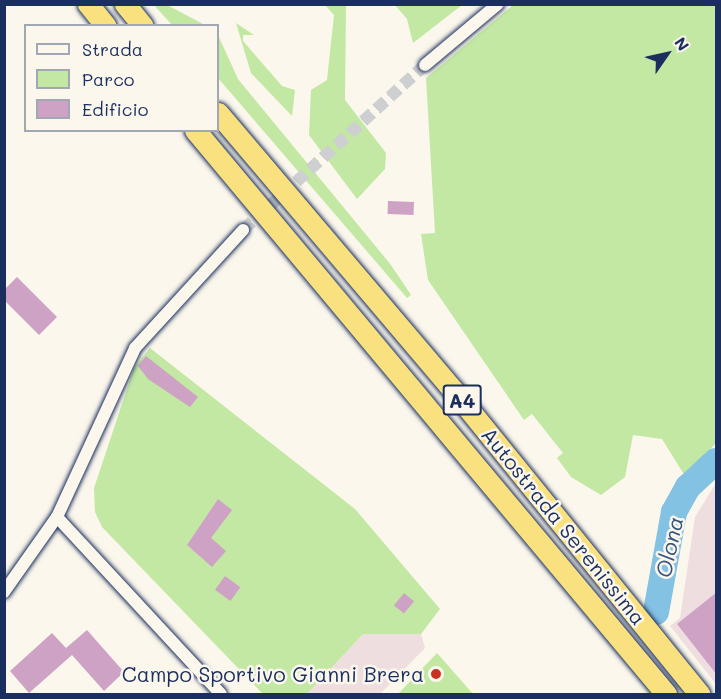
<!DOCTYPE html>
<style>
body{margin:0}
#map{position:relative;width:721px;height:699px;overflow:hidden;background:#fbf7ec;font-family:Mali,sans-serif}
div>[style]{position:absolute}
.built>*{inset:0;background:#eedee0}
.green>*{inset:0;background:#c2e8a3}
.river>*{height:26px;margin:-13px;padding:0 13px;transform-origin:13px;border-radius:13px;background:#84c2e4}
.building>*{inset:0;background:#cea2c5;transform-origin:0 0}
.street-tunnel>*{height:12px;margin-top:-6px;transform-origin:0;background:repeating-linear-gradient(90deg,#cecfd0 0 12px,transparent 0 18px)}
.roads{filter:drop-shadow(0 0 2px #1b2f5e) drop-shadow(0 0 2px #1b2f5e)}
.street>*{height:12px;margin:-6px;padding:0 6px;transform-origin:6px;border-radius:6px;background:#fbf7ec}
.highway>*{height:21px;margin:-10.5px;padding:0 10.5px;transform-origin:10.5px;border-radius:10.5px;background:#fae180}
.dots>*{width:16px;height:16px;translate:-50% -50%;box-sizing:border-box;border:3px solid #fbf7ec;border-radius:50%}
span{translate:-50% -50%;white-space:nowrap;text-align:center;line-height:1.15;-webkit-text-stroke:5px #fbf7ec;paint-order:stroke}
.shield-label span{padding:2px 4px;background:#fbf7ec;border:2px solid;border-radius:4px;-webkit-text-stroke-width:0}
.shield-label{font-size:20px;color:#1b2f5e;font-weight:700}
.street-label{font-size:21px;color:#1b2f5e}
.poi-label{font-size:21px;color:#1b2f5e}
.right{translate:-100% -50%;text-align:right}
.water-label{font-size:22px;color:#355480;font-style:italic}
.frame{position:absolute;inset:0;border:6px solid #1b2f5e;pointer-events:none}
.legend{position:absolute;left:24px;top:24px;width:195px;height:108px;box-sizing:border-box;background:#fbf7ec;border:2px solid #a1a7b3;margin:0;padding:8px 10px;list-style:none;font-size:18px;color:#1b2f5e}
.legend li{display:flex;align-items:center;gap:12px;height:30px}
.legend b{width:30px;border:2px solid #a1a7b3}
.north{position:absolute;left:637px;top:24px;width:60px;height:60px;-webkit-text-stroke:4px #fbf7ec;paint-order:stroke;rotate:56deg;font-size:16px;font-weight:700;line-height:24px;text-align:center;color:#1b2f5e}
.north::after{content:'';display:block;margin:auto;width:21px;height:27px;background:#1b2f5e;clip-path:polygon(50% 0,100% 100%,50% 72%,0 100%)}
</style>
<div id="map">
<div class="built">
<i style="clip-path:polygon(716px 483px,716px 684px,670px 626px,680px 618px,695px 517px)"></i>
<i style="clip-path:polygon(363px 634px,421px 634px,425px 648px,380px 694px,307px 694px)"></i>
</div>
<div class="green">
<i style="clip-path:polygon(154px 5px,167px 5px,205px 25px,172px 25px)"></i>
<i style="clip-path:polygon(325px 5px,346px 5px,345px 100px,386px 153px,385px 169px,357px 199px,309px 135px,311px 90px,327px 80px,334px 15px)"></i>
<i style="clip-path:polygon(395px 5px,462px 5px,413px 43px,407px 19px)"></i>
<i style="clip-path:polygon(513px 5px,716px 5px,716px 443px,685px 476px,662px 439px,633px 435px,625px 477px,601px 495px,571px 477px,557px 458px,563px 453px,532px 414px,524px 420px,428px 280px,421px 234px,435px 233px,426px 78px)"></i>
<i style="clip-path:polygon(236px 23px,254px 35px,243px 35px,243px 41px,282px 86px,295px 90px,292px 116px,251px 73px)"></i>
<i style="clip-path:polygon(218px 35px,238px 79px,391px 265px,411px 295px,407px 298px,218px 78px)"></i>
<i style="clip-path:polygon(150px 348px,355px 509px,440px 609px,421px 634px,363px 634px,307px 694px,263px 694px,102px 527px,95px 512px,94px 488px,134px 368px)"></i>
<i style="clip-path:polygon(437px 653px,473px 694px,398px 694px)"></i>
</div>
<div class="river">
<i style="left:656px;top:612px;width:102px;rotate:-79.8deg"></i>
<i style="left:674px;top:512px;width:29px;rotate:-61deg"></i>
<i style="left:688px;top:487px;width:38px;rotate:-43deg"></i>
</div>
<div class="building">
<i style="left:388px;top:201px;width:26px;height:13px;rotate:2deg"></i>
<i style="clip-path:polygon(17px 277px,57px 317px,39px 335px,4px 300px,4px 290px)"></i>
<i style="clip-path:polygon(146px 356px,198px 397px,190px 407px,148px 379px,138px 366px)"></i>
<i style="clip-path:polygon(218px 499px,232px 510px,211px 538px,226px 551px,212px 567px,187px 545px)"></i>
<i style="left:225px;top:576px;width:19px;height:17px;rotate:36deg"></i>
<i style="clip-path:polygon(717px 592px,717px 675px,677px 624px)"></i>
<i style="left:404px;top:593px;width:13px;height:16px;rotate:39deg"></i>
<i style="clip-path:polygon(87px 630px,124px 672px,104px 691px,72px 655px,29px 693px,10px 671px,52px 633px,66px 648px)"></i>
</div>
<div class="street-tunnel">
<i style="left:243px;top:230px;width:246px;rotate:-42.2deg"></i>
</div>
<div class="roads">
<div class="street">
<i style="left:425px;top:65px;width:95px;rotate:-39.9deg"></i>
<i style="left:57px;top:517px;width:241px;rotate:47.2deg"></i>
<i style="left:4px;top:592px;width:92px;rotate:-54.8deg"></i>
<i style="left:57px;top:517px;width:186px;rotate:-65.2deg"></i>
<i style="left:135px;top:348px;width:160px;rotate:-47.5deg"></i>
</div>
<div class="highway">
<i style="left:88px;top:4px;width:28px;rotate:51deg"></i>
<i style="left:125px;top:4px;width:28px;rotate:51deg"></i>
<i style="left:218px;top:113px;width:365px;rotate:49.7deg"></i>
<i style="left:454px;top:391px;width:390px;rotate:51deg"></i>
<i style="left:195px;top:130px;width:735px;rotate:50.13deg"></i>
</div>
</div>
<div class="dots">
<i style="left:436px;top:674px;background:#c8321e"></i>
</div>
<div class="shield-label">
<span style="left:462px;top:400px">A4</span>
</div>
<div class="street-label">
<span style="left:564px;top:526px;rotate:51deg">Autostrada Serenissima</span>
</div>
<div class="poi-label">
<span class="right" style="left:424px;top:674px">Campo Sportivo Gianni Brera</span>
</div>
<div class="water-label">
<span style="left:669px;top:547px;rotate:-78deg">Olona</span>
</div>
<div class="frame"></div>
<ul class="legend">
<li><b style="height:8px;background:#fbf7ec"></b>Strada</li>
<li><b style="height:16px;background:#c2e8a3"></b>Parco</li>
<li><b style="height:16px;background:#cea2c5"></b>Edificio</li>
</ul>
<div class="north">N</div>
</div>
